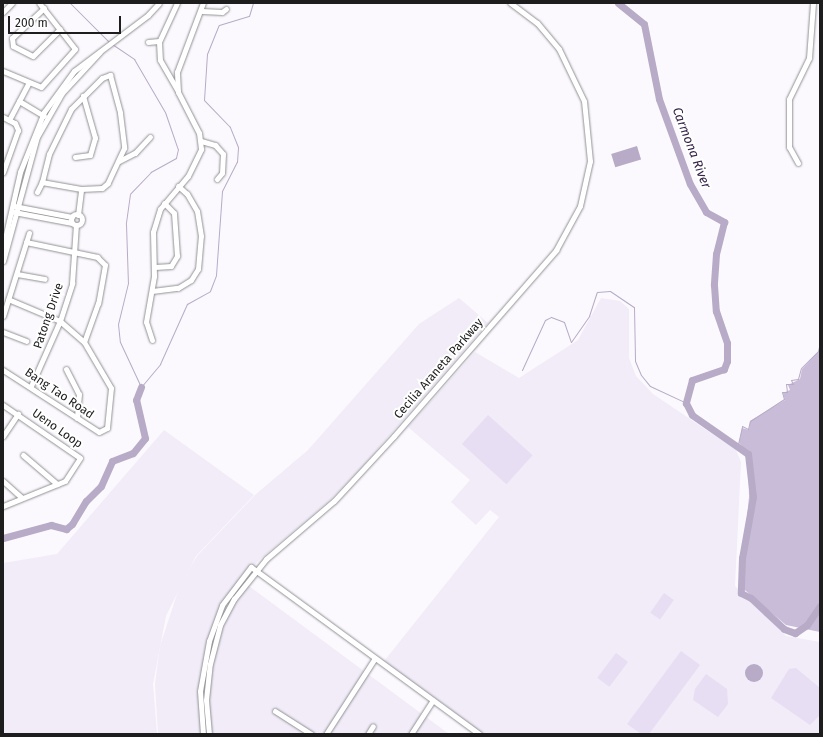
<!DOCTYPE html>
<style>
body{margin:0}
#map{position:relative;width:823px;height:737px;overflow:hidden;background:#fbf9fe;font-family:"Fira Sans",sans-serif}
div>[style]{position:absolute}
.built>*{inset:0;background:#f1ecf8}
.green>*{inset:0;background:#e7def4;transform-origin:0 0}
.forest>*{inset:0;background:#c8bcd9}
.water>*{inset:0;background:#b7abc8;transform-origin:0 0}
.round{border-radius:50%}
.stream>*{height:1px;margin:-0.5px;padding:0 0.5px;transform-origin:0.5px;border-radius:0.5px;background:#b7abc8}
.river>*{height:7px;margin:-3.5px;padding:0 3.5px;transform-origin:3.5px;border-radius:3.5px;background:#b7abc8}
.roads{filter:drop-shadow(0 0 1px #919094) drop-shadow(0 0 1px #919094)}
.minor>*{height:5px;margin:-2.5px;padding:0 2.5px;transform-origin:2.5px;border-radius:2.5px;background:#fff}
.minor>.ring{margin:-2.5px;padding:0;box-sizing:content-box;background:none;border:5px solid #fff;border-radius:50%}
span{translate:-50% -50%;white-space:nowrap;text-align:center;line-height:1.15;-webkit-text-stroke:4px #fff;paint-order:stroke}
.street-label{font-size:12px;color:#1d1d1e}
.water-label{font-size:13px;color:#35234a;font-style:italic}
.frame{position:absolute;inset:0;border:4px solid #1d1d1e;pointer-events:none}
.scale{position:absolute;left:8px;top:16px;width:113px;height:18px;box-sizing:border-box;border:2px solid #1d1d1e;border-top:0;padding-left:5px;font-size:12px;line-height:14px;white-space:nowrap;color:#1d1d1e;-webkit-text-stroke:3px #fff;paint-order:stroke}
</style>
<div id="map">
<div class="built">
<i style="clip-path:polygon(459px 298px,488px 323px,362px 467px,328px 502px,258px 561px,242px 581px,449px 734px,158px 734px,155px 684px,160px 646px,180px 585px,197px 556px,255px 495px,308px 450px,419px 324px)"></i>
<i style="clip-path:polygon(601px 298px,620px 301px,629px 309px,629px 358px,636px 376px,653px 394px,736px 450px,741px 462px,735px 586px,786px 636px,820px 642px,820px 734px,477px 734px,381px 665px,499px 517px,490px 510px,476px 525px,451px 502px,470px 480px,408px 427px,475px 352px,519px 378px,578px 340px)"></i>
<i style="clip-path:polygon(164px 430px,254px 495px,196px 556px,166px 616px,153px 684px,157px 734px,3px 734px,3px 563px,57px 554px)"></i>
</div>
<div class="green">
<i style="left:488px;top:415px;width:60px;height:39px;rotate:42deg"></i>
<i style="left:664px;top:593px;width:12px;height:24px;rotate:35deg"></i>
<i style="clip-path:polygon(681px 651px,700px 665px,649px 734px,641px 734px,627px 724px)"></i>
<i style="left:616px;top:653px;width:15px;height:31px;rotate:37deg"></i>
<i style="clip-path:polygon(796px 668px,820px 688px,820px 715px,810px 725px,771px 698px,789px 669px)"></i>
<i style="clip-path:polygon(706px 674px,727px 689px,728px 704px,718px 717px,693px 700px,695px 689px)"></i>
</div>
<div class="forest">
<i style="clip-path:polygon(820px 344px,820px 632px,786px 625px,740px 586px,749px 497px,748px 454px,739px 443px,742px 428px,749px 430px,750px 421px,785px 400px,783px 393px,790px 390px,788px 385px,800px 379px,802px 369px,819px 351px)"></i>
</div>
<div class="water">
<i style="left:637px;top:146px;width:14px;height:27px;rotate:73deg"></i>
<i class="round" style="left:745px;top:664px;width:18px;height:18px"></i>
</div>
<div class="stream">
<i style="left:70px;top:3px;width:55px;rotate:45deg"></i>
<i style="left:112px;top:44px;width:27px;rotate:34deg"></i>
<i style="left:134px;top:59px;width:61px;rotate:59.7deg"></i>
<i style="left:165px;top:112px;width:39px;rotate:71deg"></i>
<i style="left:178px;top:149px;width:9px;rotate:103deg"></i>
<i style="left:176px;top:158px;width:29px;rotate:151deg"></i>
<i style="left:151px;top:172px;width:30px;rotate:134deg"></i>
<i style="left:130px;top:194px;width:30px;rotate:98deg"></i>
<i style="left:126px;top:224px;width:59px;rotate:88.1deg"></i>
<i style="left:128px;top:283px;width:42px;rotate:103.7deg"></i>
<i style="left:118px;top:324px;width:18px;rotate:84deg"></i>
<i style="left:120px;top:342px;width:50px;rotate:65deg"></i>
<i style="left:141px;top:387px;width:30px;rotate:-50deg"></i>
<i style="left:160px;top:364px;width:66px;rotate:-65.8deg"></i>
<i style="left:187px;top:304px;width:26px;rotate:-29deg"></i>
<i style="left:210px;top:291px;width:17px;rotate:-69deg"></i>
<i style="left:216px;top:275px;width:84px;rotate:-85.9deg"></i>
<i style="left:222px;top:191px;width:33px;rotate:-63deg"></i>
<i style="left:237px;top:162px;width:15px;rotate:-86deg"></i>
<i style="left:238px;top:147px;width:22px;rotate:-112deg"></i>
<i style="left:230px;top:127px;width:37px;rotate:-134deg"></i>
<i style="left:204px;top:100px;width:46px;rotate:-86.3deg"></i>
<i style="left:207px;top:54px;width:31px;rotate:-68deg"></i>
<i style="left:219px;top:25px;width:31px;rotate:-17deg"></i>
<i style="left:249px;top:16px;width:14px;rotate:-73deg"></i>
<i style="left:522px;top:370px;width:55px;rotate:-65.3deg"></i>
<i style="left:545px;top:320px;width:7px;rotate:-27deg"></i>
<i style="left:551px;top:317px;width:14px;rotate:21deg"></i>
<i style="left:564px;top:322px;width:21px;rotate:71deg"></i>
<i style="left:571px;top:342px;width:32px;rotate:-55deg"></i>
<i style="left:589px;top:316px;width:25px;rotate:-72deg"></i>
<i style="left:597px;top:292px;width:13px;rotate:-4deg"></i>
<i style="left:610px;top:291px;width:29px;rotate:34deg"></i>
<i style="left:634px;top:307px;width:54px;rotate:88.9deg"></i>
<i style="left:635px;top:361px;width:15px;rotate:67deg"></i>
<i style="left:641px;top:375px;width:14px;rotate:51deg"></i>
<i style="left:650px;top:386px;width:40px;rotate:25deg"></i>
<i style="left:738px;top:444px;width:18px;rotate:-77deg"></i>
<i style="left:742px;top:426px;width:7px;rotate:27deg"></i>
<i style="left:748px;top:429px;width:8px;rotate:-76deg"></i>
<i style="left:750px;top:421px;width:40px;rotate:-32.9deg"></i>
<i style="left:784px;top:399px;width:7px;rotate:-106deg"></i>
<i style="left:782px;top:392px;width:5px"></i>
<i style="left:787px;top:392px;width:8px;rotate:-97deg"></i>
<i style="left:786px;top:384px;width:7px"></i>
<i style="left:793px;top:384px;width:4px;rotate:-117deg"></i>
<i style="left:791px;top:380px;width:7px;rotate:-8deg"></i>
<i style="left:798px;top:379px;width:11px;rotate:-75deg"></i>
<i style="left:801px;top:368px;width:24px;rotate:-45deg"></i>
<i style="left:818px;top:351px;width:9px;rotate:-77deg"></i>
</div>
<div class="river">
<i style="left:618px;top:3px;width:33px;rotate:39deg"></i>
<i style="left:644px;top:24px;width:76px;rotate:78.7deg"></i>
<i style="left:659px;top:99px;width:90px;rotate:70deg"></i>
<i style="left:690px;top:184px;width:32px;rotate:60deg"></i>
<i style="left:706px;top:212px;width:21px;rotate:29deg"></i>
<i style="left:724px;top:222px;width:33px;rotate:104deg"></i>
<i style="left:716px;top:254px;width:31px;rotate:94deg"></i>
<i style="left:714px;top:285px;width:26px;rotate:86deg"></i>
<i style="left:716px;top:311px;width:34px;rotate:71deg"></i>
<i style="left:727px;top:343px;width:18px;rotate:90deg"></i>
<i style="left:727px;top:361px;width:9px;rotate:111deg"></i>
<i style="left:724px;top:369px;width:34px;rotate:161deg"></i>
<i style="left:692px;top:380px;width:24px;rotate:105deg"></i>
<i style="left:686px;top:403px;width:13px;rotate:63deg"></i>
<i style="left:692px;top:415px;width:68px;rotate:34.9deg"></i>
<i style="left:748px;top:454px;width:43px;rotate:83.4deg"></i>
<i style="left:753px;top:497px;width:62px;rotate:100.2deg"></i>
<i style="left:742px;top:558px;width:35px;rotate:92deg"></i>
<i style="left:741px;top:593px;width:11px;rotate:27deg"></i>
<i style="left:751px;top:598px;width:45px;rotate:43.2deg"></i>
<i style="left:784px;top:629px;width:12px;rotate:20deg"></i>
<i style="left:795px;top:633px;width:14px;rotate:-34deg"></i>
<i style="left:807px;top:625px;width:23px;rotate:-56deg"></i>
<i style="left:3px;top:538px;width:50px;rotate:-15.2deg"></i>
<i style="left:51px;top:525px;width:16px;rotate:15deg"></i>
<i style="left:66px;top:529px;width:8px;rotate:-40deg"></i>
<i style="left:72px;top:524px;width:27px;rotate:-59deg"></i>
<i style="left:86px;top:501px;width:21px;rotate:-45deg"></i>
<i style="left:101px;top:486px;width:27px;rotate:-66deg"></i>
<i style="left:112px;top:461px;width:22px;rotate:-21deg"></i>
<i style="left:133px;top:453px;width:19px;rotate:-51deg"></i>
<i style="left:145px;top:438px;width:39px;rotate:-103deg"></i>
<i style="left:136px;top:400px;width:14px;rotate:-69deg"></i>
</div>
<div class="roads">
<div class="minor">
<i style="left:177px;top:3px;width:43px;rotate:114.8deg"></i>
<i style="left:159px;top:42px;width:18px;rotate:87deg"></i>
<i style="left:160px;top:60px;width:36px;rotate:60deg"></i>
<i style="left:44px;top:8px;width:44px;rotate:136.8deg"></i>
<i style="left:12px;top:38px;width:8px;rotate:83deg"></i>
<i style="left:13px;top:46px;width:22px;rotate:27deg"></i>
<i style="left:33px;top:56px;width:38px;rotate:-45deg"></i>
<i style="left:202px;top:11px;width:20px;rotate:3deg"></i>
<i style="left:222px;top:12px;width:5px;rotate:-37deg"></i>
<i style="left:3px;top:12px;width:13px;rotate:-45deg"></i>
<i style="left:148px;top:42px;width:11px;rotate:-5deg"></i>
<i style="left:3px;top:71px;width:41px;rotate:22.8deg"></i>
<i style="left:41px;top:87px;width:51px;rotate:-48.2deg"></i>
<i style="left:75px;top:49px;width:58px;rotate:-128deg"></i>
<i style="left:110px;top:75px;width:39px;rotate:75deg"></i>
<i style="left:120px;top:113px;width:35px;rotate:83deg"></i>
<i style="left:124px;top:148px;width:38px;rotate:115deg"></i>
<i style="left:108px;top:183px;width:8px;rotate:140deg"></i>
<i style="left:102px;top:188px;width:21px;rotate:177deg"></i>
<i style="left:81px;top:189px;width:40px;rotate:-170deg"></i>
<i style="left:42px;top:182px;width:29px;rotate:-76deg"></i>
<i style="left:49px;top:154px;width:50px;rotate:-63.9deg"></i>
<i style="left:71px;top:109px;width:44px;rotate:-45deg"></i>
<i style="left:102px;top:78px;width:9px;rotate:-21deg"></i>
<i style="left:19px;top:101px;width:29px;rotate:31deg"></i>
<i style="left:3px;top:117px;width:13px;rotate:27deg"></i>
<i style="left:15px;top:123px;width:8px;rotate:67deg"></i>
<i style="left:18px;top:130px;width:45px;rotate:109.7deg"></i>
<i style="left:9px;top:120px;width:41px;rotate:-62.2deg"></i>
<i style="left:201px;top:141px;width:15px;rotate:16deg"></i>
<i style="left:215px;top:145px;width:12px;rotate:48deg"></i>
<i style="left:223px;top:154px;width:19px;rotate:93deg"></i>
<i style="left:222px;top:173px;width:8px;rotate:130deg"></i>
<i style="left:75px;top:157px;width:15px;rotate:-8deg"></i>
<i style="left:90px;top:155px;width:18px;rotate:-74deg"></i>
<i style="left:95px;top:138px;width:44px;rotate:-105.9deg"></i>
<i style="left:119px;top:161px;width:18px;rotate:-27deg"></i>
<i style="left:135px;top:153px;width:22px;rotate:-47deg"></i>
<i style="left:798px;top:163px;width:18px;rotate:-119deg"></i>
<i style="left:789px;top:147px;width:48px;rotate:-90deg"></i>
<i style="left:789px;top:99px;width:46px;rotate:-64deg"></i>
<i style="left:809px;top:58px;width:55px;rotate:-85.8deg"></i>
<i style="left:37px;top:192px;width:11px;rotate:-63deg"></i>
<i style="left:14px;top:206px;width:59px;rotate:10.7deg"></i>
<i style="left:14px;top:212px;width:59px;rotate:10.7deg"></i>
<i class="ring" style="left:71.5px;top:214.5px;width:6px;height:6px"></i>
<i style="left:78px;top:215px;width:26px;rotate:-83deg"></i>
<i style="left:26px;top:242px;width:73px;rotate:11.9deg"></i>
<i style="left:97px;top:257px;width:11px;rotate:45deg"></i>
<i style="left:105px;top:265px;width:39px;rotate:100deg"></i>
<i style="left:98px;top:303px;width:41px;rotate:109.7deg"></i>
<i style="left:3px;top:247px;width:77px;rotate:-77.2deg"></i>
<i style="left:20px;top:172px;width:65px;rotate:-68.2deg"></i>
<i style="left:44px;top:112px;width:51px;rotate:-53.8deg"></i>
<i style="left:74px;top:71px;width:93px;rotate:-37.1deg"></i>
<i style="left:148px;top:15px;width:16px;rotate:-47deg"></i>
<i style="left:3px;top:261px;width:129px;rotate:-74.7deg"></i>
<i style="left:37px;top:137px;width:51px;rotate:-60.4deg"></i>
<i style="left:62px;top:93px;width:56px;rotate:-47.2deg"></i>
<i style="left:155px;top:267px;width:16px;rotate:-4deg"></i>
<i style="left:171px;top:266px;width:12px;rotate:-59deg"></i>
<i style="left:177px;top:256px;width:43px;rotate:-94deg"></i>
<i style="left:174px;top:213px;width:14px;rotate:-135deg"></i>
<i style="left:17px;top:274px;width:28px;rotate:10deg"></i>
<i style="left:152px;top:291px;width:26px;rotate:-7deg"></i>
<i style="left:178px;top:288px;width:15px;rotate:-32deg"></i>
<i style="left:191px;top:280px;width:13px;rotate:-58deg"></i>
<i style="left:198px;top:269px;width:33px;rotate:-85deg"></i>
<i style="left:201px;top:236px;width:25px;rotate:-99deg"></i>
<i style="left:197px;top:211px;width:20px;rotate:-120deg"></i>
<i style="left:187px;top:194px;width:12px;rotate:-138deg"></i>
<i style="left:3px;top:316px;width:87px;rotate:-72.6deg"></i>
<i style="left:3px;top:332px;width:25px;rotate:21deg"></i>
<i style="left:152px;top:340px;width:19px;rotate:-108deg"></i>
<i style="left:146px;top:322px;width:47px;rotate:-80.1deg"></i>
<i style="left:154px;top:276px;width:44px;rotate:-91.3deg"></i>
<i style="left:153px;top:232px;width:24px;rotate:-73deg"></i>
<i style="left:160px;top:209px;width:43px;rotate:-49.7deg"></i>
<i style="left:188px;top:176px;width:30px;rotate:-64deg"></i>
<i style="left:201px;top:149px;width:16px;rotate:-97deg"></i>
<i style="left:199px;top:133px;width:46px;rotate:-117.1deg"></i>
<i style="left:178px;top:92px;width:20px;rotate:-93deg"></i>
<i style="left:177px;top:72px;width:74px;rotate:-69.4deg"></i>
<i style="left:66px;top:369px;width:28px;rotate:63deg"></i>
<i style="left:79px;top:394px;width:24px;rotate:95deg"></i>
<i style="left:3px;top:370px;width:114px;rotate:32.9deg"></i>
<i style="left:99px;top:432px;width:9px;rotate:-27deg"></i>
<i style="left:107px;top:428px;width:40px;rotate:-84.3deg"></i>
<i style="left:111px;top:388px;width:53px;rotate:-120.4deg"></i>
<i style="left:84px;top:342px;width:32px;rotate:-139deg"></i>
<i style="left:60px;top:321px;width:56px;rotate:-157.1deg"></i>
<i style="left:31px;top:386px;width:71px;rotate:-66deg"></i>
<i style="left:60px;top:321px;width:40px;rotate:-72deg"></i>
<i style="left:72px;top:283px;width:58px;rotate:-86.1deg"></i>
<i style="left:3px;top:405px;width:93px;rotate:34.5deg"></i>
<i style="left:80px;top:458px;width:27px;rotate:123deg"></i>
<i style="left:65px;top:481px;width:67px;rotate:158deg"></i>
<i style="left:3px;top:436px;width:27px;rotate:-56deg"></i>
<i style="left:23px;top:455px;width:45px;rotate:40.5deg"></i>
<i style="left:3px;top:481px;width:25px;rotate:42deg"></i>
<i style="left:275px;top:711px;width:43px;rotate:32.6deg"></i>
<i style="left:203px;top:734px;width:43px;rotate:-94deg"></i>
<i style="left:200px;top:691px;width:51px;rotate:-79.8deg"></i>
<i style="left:209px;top:641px;width:38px;rotate:-70deg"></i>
<i style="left:222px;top:605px;width:48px;rotate:-52.7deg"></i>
<i style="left:251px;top:567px;width:283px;rotate:36.2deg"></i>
<i style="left:209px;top:734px;width:34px;rotate:-95deg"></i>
<i style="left:206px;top:700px;width:36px;rotate:-84deg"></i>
<i style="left:210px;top:664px;width:40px;rotate:-75.6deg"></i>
<i style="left:220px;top:625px;width:30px;rotate:-62deg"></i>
<i style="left:234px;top:599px;width:51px;rotate:-51.3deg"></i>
<i style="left:266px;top:559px;width:89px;rotate:-40.5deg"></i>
<i style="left:334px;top:501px;width:88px;rotate:-47.3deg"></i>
<i style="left:394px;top:436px;width:247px;rotate:-48.9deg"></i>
<i style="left:556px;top:250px;width:50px;rotate:-61.4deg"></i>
<i style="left:580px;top:206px;width:46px;rotate:-77.5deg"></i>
<i style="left:590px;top:161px;width:60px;rotate:-95.7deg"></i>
<i style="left:584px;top:101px;width:58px;rotate:-115.7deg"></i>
<i style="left:559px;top:49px;width:34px;rotate:-130deg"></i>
<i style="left:537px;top:23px;width:34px;rotate:-143deg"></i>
<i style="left:326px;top:734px;width:90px;rotate:-57.2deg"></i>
<i style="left:368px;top:734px;width:9px;rotate:-58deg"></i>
<i style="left:411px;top:734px;width:40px;rotate:-57.1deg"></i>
</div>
</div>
<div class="street-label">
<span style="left:49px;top:316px;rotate:-71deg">Patong Drive</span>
<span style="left:439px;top:369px;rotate:-49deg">Cecilia Araneta Parkway</span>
<span style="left:59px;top:394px;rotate:34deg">Bang Tao Road</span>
<span style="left:57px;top:429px;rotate:35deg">Ueno Loop</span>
</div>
<div class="water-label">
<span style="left:691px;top:148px;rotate:69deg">Carmona River</span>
</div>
<div class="frame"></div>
<div class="scale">200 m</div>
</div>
